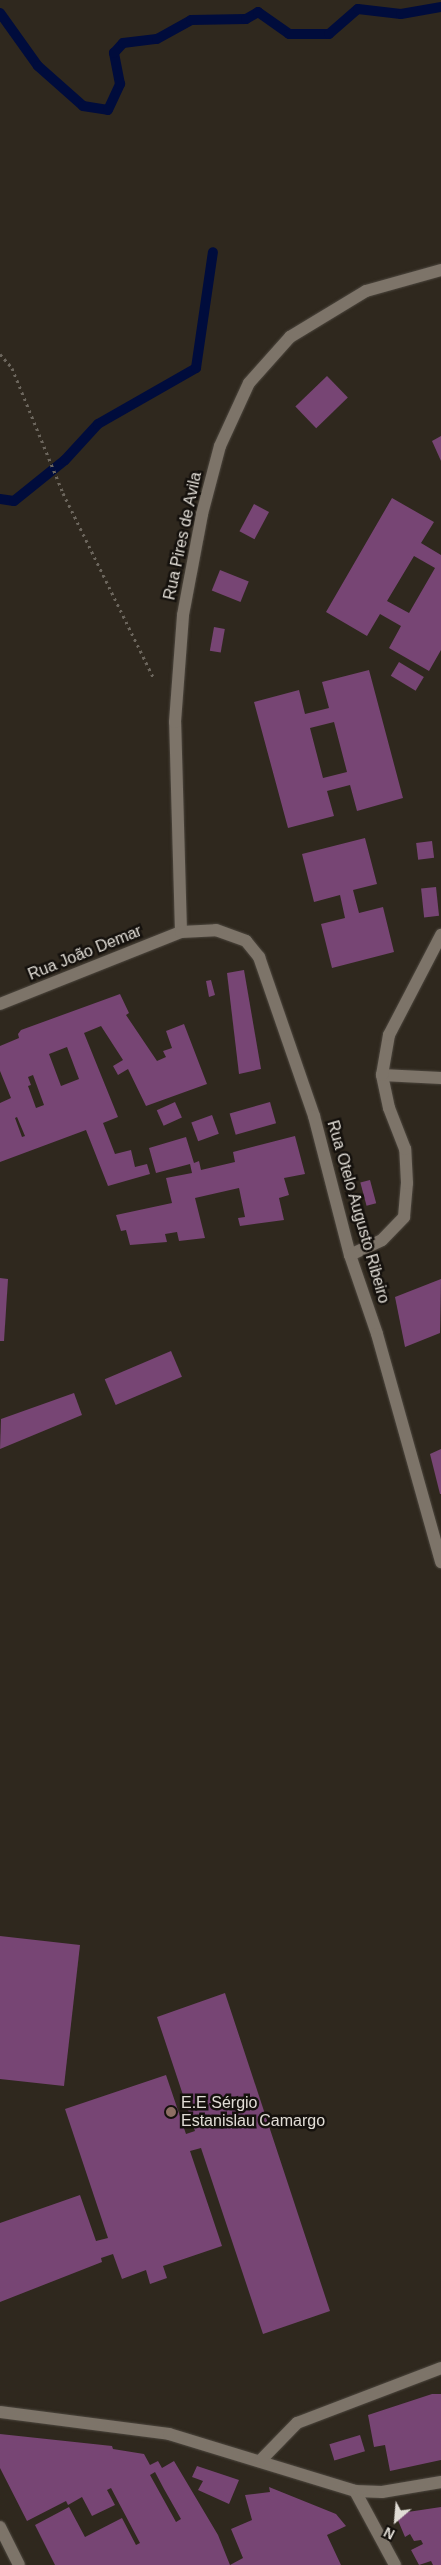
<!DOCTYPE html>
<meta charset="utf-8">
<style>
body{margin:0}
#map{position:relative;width:441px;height:2565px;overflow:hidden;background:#2f281e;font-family:Arial,sans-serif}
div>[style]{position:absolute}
.stream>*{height:10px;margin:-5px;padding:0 5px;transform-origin:5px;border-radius:5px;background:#000c3c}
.building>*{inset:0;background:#774574;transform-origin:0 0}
.path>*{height:3px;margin-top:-1.5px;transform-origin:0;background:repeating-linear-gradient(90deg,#6c665d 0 2.5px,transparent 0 6.5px)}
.roads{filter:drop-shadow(0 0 1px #4c463e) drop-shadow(0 0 1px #4c463e)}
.minor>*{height:12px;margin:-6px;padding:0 6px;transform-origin:6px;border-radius:6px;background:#7d7469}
.dots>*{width:14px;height:14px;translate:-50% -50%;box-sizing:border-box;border:2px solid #15110d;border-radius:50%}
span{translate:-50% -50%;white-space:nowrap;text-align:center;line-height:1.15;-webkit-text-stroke:5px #15110d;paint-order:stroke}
.street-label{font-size:16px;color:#e1ddd6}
.poi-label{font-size:16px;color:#e1ddd6}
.left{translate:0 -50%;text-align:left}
.north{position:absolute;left:371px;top:2495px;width:50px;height:50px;-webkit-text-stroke:4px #15110d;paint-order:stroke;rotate:207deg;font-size:14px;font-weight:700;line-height:20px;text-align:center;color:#e1ddd6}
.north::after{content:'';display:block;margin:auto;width:18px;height:22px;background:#e1ddd6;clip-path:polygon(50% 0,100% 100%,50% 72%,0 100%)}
</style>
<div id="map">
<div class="stream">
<i style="left:0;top:13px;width:65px;rotate:54.4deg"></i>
<i style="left:38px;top:66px;width:60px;rotate:41.6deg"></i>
<i style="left:83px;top:106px;width:25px;rotate:9deg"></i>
<i style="left:108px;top:110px;width:29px;rotate:-65deg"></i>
<i style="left:120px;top:84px;width:32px;rotate:-101deg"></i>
<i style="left:114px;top:53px;width:13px;rotate:-48deg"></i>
<i style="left:123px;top:43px;width:34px;rotate:-7deg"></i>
<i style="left:157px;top:39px;width:39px;rotate:-29deg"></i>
<i style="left:191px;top:20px;width:55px;rotate:-1deg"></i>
<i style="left:246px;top:19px;width:14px;rotate:-30deg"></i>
<i style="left:258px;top:12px;width:38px;rotate:35deg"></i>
<i style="left:289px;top:34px;width:40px"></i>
<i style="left:329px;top:34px;width:38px;rotate:-41deg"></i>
<i style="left:358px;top:9px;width:43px;rotate:6.6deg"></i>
<i style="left:401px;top:14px;width:41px;rotate:-9.9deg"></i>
<i style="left:0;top:499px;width:14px;rotate:8deg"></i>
<i style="left:14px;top:501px;width:65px;rotate:-38.8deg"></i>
<i style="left:65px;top:460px;width:49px;rotate:-47.5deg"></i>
<i style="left:98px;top:424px;width:113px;rotate:-29.7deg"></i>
<i style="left:196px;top:368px;width:117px;rotate:-81.7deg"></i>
</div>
<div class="building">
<i style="left:327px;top:376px;width:30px;height:44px;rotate:46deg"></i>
<i style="clip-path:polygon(441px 436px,441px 461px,432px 441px)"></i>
<i style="clip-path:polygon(evenodd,392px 498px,434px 522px,421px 543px,441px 555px,441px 650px,429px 671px,389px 648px,401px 626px,380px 614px,367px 636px,326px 612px,392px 498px,414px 556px,435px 568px,409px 613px,387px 601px,414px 556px)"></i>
<i style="left:254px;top:504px;width:17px;height:31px;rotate:28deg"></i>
<i style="left:220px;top:570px;width:31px;height:22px;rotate:22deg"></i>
<i style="left:214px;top:627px;width:11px;height:24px;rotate:10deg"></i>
<i style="left:399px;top:662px;width:29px;height:16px;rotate:31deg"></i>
<i style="clip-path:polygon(evenodd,369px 670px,403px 798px,357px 811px,350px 785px,327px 791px,334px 816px,288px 828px,254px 702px,299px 690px,305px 714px,329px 708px,322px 682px,369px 670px,334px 722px,347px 772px,323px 778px,310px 728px,334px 722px)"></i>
<i style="clip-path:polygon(365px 838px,377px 884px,353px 890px,359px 913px,383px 907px,394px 952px,332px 968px,321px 924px,345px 918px,340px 895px,314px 902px,302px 854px)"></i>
<i style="left:432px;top:841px;width:17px;height:16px;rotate:83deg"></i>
<i style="left:436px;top:887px;width:29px;height:15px;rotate:84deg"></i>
<i style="clip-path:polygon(244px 970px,261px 1069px,239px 1074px,227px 973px)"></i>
<i style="clip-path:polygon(211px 980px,215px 995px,209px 997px,206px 981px)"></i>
<i style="clip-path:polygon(evenodd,120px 994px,129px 1013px,126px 1015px,157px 1061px,166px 1057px,163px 1051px,172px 1048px,166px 1031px,184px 1024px,207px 1084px,146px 1106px,128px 1069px,118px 1075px,113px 1066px,123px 1060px,101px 1026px,84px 1033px,118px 1117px,103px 1123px,115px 1154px,131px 1150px,135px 1167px,147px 1164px,150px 1174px,108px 1186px,86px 1130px,0 1162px,0 1103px,11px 1098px,0 1071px,0 1046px,19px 1038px,18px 1034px,21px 1030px,120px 994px,67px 1047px,79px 1079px,61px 1086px,49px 1054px,67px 1047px,120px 994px,33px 1075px,44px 1105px,36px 1108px,28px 1086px,31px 1085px,28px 1077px,33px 1075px,120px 994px,17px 1117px,25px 1136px,22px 1137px,15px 1118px,17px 1117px)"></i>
<i style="left:175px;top:1102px;width:17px;height:20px;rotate:66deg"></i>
<i style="left:270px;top:1102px;width:22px;height:42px;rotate:74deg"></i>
<i style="left:212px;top:1115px;width:20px;height:22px;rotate:70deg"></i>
<i style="clip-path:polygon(295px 1136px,305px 1174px,284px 1178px,289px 1195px,279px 1198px,284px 1220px,240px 1226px,238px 1218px,245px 1217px,239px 1188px,195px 1198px,205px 1238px,179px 1241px,177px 1232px,165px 1234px,167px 1242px,130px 1245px,126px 1230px,121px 1231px,116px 1215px,172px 1203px,166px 1178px,192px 1173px,190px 1164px,156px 1173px,149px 1148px,186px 1137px,194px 1163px,199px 1161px,201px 1170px,235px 1162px,233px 1152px)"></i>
<i style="left:370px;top:1180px;width:24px;height:10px;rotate:75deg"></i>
<i style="clip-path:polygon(0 1278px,8px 1279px,4px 1341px,0 1341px)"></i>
<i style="clip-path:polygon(441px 1279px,440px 1333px,405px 1347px,395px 1297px)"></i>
<i style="left:171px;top:1351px;width:28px;height:72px;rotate:67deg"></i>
<i style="clip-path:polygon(74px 1393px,82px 1415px,0 1449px,1px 1419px)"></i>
<i style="clip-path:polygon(441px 1449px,441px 1494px,440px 1494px,430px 1454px)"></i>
<i style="clip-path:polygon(0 1936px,80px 1945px,64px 2086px,0 2079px)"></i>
<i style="clip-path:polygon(225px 1993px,330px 2311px,263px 2334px,201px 2148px,190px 2151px,222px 2246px,163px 2266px,167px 2278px,150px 2284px,146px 2270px,122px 2279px,113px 2254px,101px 2258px,102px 2262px,0 2302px,0 2223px,80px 2195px,96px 2241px,108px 2238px,65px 2109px,166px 2075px,186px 2134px,195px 2131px,157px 2017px)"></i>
<i style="clip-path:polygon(432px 2394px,441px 2394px,441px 2460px,390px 2471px,385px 2445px,374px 2447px,368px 2415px)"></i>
<i style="clip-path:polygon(evenodd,0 2434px,112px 2446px,113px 2449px,144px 2454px,150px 2465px,158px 2461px,162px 2468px,174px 2461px,218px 2535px,230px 2565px,243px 2558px,231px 2529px,252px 2520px,245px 2495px,270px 2492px,269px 2487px,336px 2514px,346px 2526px,327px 2535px,341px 2565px,55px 2565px,35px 2525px,69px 2507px,85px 2537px,122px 2518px,136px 2545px,140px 2543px,111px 2488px,107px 2490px,115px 2505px,92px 2516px,82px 2497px,68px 2505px,66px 2501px,27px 2521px,0 2468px,0 2434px,155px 2472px,164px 2489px,181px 2519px,176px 2522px,150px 2475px,155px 2472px)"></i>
<i style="left:360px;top:2435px;width:17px;height:32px;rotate:73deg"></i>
<i style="clip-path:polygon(197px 2466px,239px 2480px,229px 2504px,198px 2490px,203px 2481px,192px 2477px)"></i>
<i style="clip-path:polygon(441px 2507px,441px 2565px,433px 2565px,431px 2561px,419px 2565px,411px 2550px,423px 2544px,421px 2540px,414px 2541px,410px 2534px,405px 2537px,397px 2518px,401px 2513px)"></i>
</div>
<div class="path">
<i style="left:0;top:354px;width:18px;rotate:49deg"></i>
<i style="left:12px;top:368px;width:135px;rotate:67.8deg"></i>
<i style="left:63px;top:493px;width:205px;rotate:63.9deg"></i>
</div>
<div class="roads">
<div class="minor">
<i style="left:181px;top:932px;width:210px;rotate:-91.6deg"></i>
<i style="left:175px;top:722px;width:107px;rotate:-85.7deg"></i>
<i style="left:183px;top:615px;width:103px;rotate:-79.3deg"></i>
<i style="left:202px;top:514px;width:70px;rotate:-75.2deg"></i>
<i style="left:220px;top:446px;width:69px;rotate:-65.3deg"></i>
<i style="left:249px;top:383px;width:62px;rotate:-48.3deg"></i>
<i style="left:290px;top:337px;width:89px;rotate:-31.2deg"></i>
<i style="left:366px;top:291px;width:78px;rotate:-15.6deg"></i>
<i style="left:0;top:1004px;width:195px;rotate:-21.7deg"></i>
<i style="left:181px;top:932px;width:35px;rotate:-3deg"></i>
<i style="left:216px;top:930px;width:32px;rotate:20deg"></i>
<i style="left:246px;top:941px;width:21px;rotate:51deg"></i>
<i style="left:259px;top:957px;width:168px;rotate:70.9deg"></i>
<i style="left:314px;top:1116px;width:144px;rotate:75.5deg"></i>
<i style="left:350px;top:1255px;width:83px;rotate:71.1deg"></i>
<i style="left:377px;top:1334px;width:237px;rotate:74.3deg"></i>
<i style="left:382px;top:1075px;width:59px;rotate:2.9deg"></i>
<i style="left:350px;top:1255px;width:35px;rotate:-25deg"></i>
<i style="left:382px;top:1240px;width:32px;rotate:-46deg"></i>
<i style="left:404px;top:1217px;width:34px;rotate:-85deg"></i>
<i style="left:407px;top:1183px;width:34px;rotate:-93deg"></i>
<i style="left:405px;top:1149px;width:44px;rotate:-111.3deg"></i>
<i style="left:389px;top:1108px;width:34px;rotate:-102deg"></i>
<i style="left:382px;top:1075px;width:41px;rotate:-80.1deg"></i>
<i style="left:389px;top:1035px;width:113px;rotate:-62.5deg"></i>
<i style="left:0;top:2412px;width:170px;rotate:7.4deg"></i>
<i style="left:169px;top:2434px;width:195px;rotate:17deg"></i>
<i style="left:355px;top:2491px;width:27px;rotate:2deg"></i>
<i style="left:382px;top:2492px;width:60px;rotate:-9.6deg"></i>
<i style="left:261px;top:2460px;width:52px;rotate:-45.8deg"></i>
<i style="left:297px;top:2423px;width:154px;rotate:-20.9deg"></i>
<i style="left:355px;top:2491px;width:84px;rotate:61.6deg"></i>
<i style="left:0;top:2527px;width:42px;rotate:63.4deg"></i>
</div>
</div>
<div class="dots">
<i style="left:171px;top:2112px;background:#8d6e63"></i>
</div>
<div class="street-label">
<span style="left:183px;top:536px;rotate:-78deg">Rua Pires de Avila</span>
<span style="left:85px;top:953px;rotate:-22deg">Rua João Demar</span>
<span style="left:358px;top:1212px;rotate:74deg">Rua Otelo Augusto Ribeiro</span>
</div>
<div class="poi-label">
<span class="left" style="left:181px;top:2112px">E.E Sérgio<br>Estanislau Camargo</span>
</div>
<div class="north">N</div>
</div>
